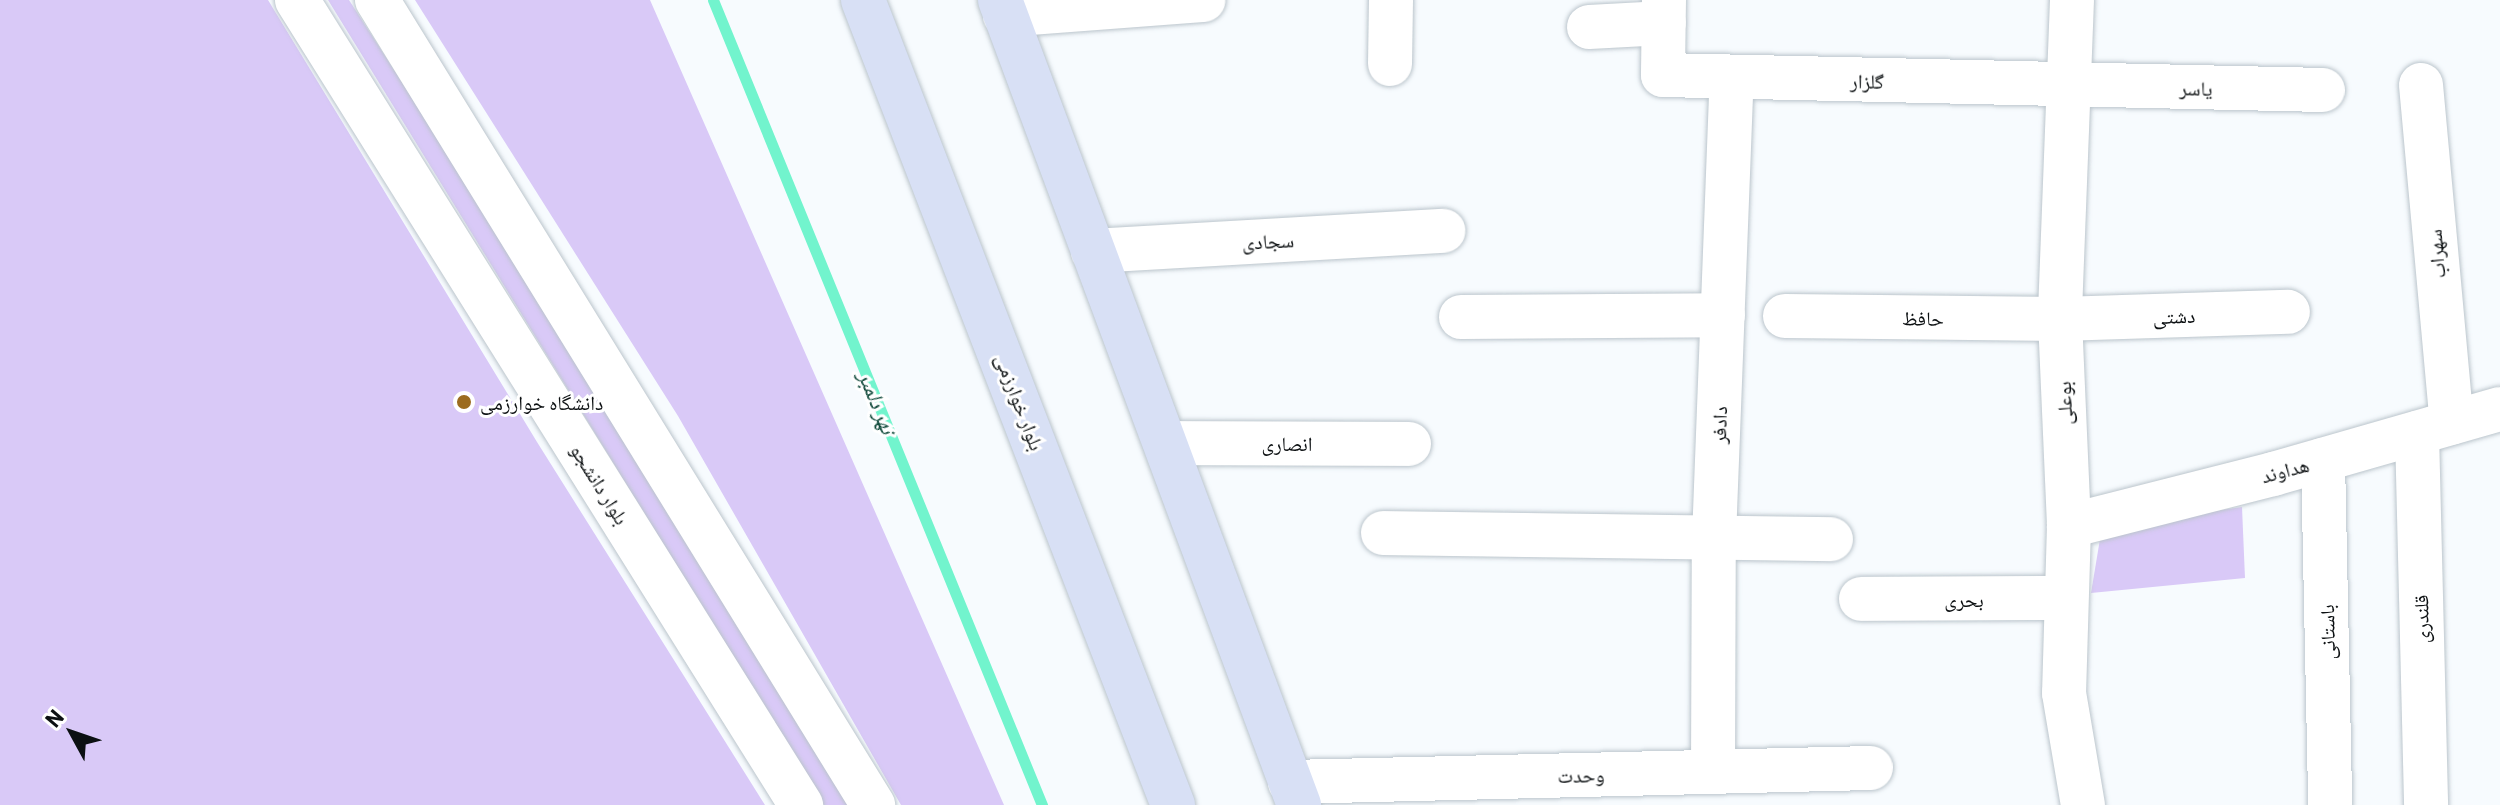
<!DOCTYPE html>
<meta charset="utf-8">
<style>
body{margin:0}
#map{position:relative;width:2500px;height:805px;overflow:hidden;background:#f7fbfe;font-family:Barlow,"Noto Naskh Arabic",sans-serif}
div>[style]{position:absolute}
.green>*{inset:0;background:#d9c9f7}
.stream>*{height:11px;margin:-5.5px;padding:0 5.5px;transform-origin:5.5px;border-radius:5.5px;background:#72f4cd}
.roads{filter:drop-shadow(0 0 2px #bbc5cc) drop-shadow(0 0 2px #bbc5cc)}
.minor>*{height:44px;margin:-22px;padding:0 22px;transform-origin:22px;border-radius:22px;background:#fff}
.major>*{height:44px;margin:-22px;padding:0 22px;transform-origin:22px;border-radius:22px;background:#d8e0f5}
.dots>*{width:22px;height:22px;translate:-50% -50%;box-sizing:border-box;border:4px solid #fff;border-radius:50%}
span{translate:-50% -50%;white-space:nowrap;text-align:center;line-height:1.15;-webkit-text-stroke:6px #fff;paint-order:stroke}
.street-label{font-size:20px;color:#0c1012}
.poi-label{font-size:20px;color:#0c1012}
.left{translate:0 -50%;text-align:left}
.water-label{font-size:22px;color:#0d4738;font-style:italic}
.north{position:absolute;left:32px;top:693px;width:80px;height:80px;-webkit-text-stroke:6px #fff;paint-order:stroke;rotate:310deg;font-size:22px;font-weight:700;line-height:32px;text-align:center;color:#0c1012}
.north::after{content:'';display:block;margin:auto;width:28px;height:36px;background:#0c1012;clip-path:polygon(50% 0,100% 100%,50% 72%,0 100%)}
</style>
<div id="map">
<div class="green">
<i style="clip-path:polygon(0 0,268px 0,537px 442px,765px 805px,0 805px)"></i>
<i style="clip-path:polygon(328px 0,349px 0,530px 281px,853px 805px,824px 805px)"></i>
<i style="clip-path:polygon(415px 0,650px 0,1004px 805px,901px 805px,678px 416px)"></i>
<i style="clip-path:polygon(2242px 507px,2245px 578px,2091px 593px,2102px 527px)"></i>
</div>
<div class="stream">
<i style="left:713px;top:0;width:870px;rotate:67.77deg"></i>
</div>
<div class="roads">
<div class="minor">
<i style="left:297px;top:0;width:950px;rotate:57.95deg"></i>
<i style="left:377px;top:0;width:946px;rotate:58.36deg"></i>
<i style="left:1664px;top:0;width:75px;rotate:90.8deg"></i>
<i style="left:1663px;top:75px;width:660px;rotate:1.3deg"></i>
<i style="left:2072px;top:0;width:319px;rotate:92.2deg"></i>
<i style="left:2060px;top:319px;width:207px;rotate:87.5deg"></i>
<i style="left:2069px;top:526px;width:167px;rotate:91.7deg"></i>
<i style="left:2064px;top:693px;width:114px;rotate:80.4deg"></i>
<i style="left:1005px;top:15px;width:199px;rotate:-4.3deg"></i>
<i style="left:1589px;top:27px;width:75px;rotate:-3.1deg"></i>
<i style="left:1390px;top:64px;width:64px;rotate:-89.1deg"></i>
<i style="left:2421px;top:85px;width:339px;rotate:84.8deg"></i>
<i style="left:1093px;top:251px;width:351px;rotate:-3.3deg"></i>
<i style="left:1785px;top:316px;width:275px;rotate:0.6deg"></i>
<i style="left:2060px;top:319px;width:228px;rotate:-1.8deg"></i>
<i style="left:1461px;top:317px;width:262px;rotate:-0.4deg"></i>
<i style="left:2417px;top:433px;width:372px;rotate:88.6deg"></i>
<i style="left:1166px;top:443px;width:243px;rotate:0.2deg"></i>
<i style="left:2323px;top:460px;width:345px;rotate:88.8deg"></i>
<i style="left:2069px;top:526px;width:211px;rotate:-14.3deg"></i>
<i style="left:2273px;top:474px;width:236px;rotate:-16deg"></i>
<i style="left:1383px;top:533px;width:448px;rotate:0.8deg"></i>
<i style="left:1861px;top:599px;width:205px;rotate:-0.3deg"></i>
<i style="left:1713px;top:772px;width:234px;rotate:-89.8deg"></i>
<i style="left:1714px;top:538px;width:460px;rotate:-87.8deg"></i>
<i style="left:1290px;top:782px;width:581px;rotate:-1.38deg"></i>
</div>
<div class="major">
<i style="left:863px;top:0;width:863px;rotate:68.94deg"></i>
<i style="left:1000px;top:0;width:859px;rotate:69.62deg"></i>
</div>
</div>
<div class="dots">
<i style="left:464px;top:402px;background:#9c6b1f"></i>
</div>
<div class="street-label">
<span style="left:1867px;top:81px;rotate:1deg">گلزار</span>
<span style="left:2196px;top:88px;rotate:1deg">یاسر</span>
<span style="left:1268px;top:241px;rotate:-3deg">سجادی</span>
<span style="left:2436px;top:254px;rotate:-95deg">سهراب</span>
<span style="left:2174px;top:316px;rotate:-2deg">دشتی</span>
<span style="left:1923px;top:318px;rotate:1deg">حافظ</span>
<span style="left:1020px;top:402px;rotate:69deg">بلوار خوارزمی</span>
<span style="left:2064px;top:403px;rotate:-92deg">بوعلی</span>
<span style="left:1719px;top:425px;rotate:-88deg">دادفر</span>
<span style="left:1287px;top:443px">انصاری</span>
<span style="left:2285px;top:470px;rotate:-15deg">هداوند</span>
<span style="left:600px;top:484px;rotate:58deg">بلوار دانشجو</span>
<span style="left:1964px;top:599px">بحری</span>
<span style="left:2421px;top:619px;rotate:-91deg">قلندری</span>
<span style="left:2327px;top:632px;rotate:-91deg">باستانی</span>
<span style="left:1581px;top:775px;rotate:-1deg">وحدت</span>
</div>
<div class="poi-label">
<span class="left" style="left:480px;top:402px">دانشگاه خوارزمی</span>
</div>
<div class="water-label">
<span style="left:878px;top:402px;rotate:68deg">نهر دلمبر</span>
</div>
<div class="north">N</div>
</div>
